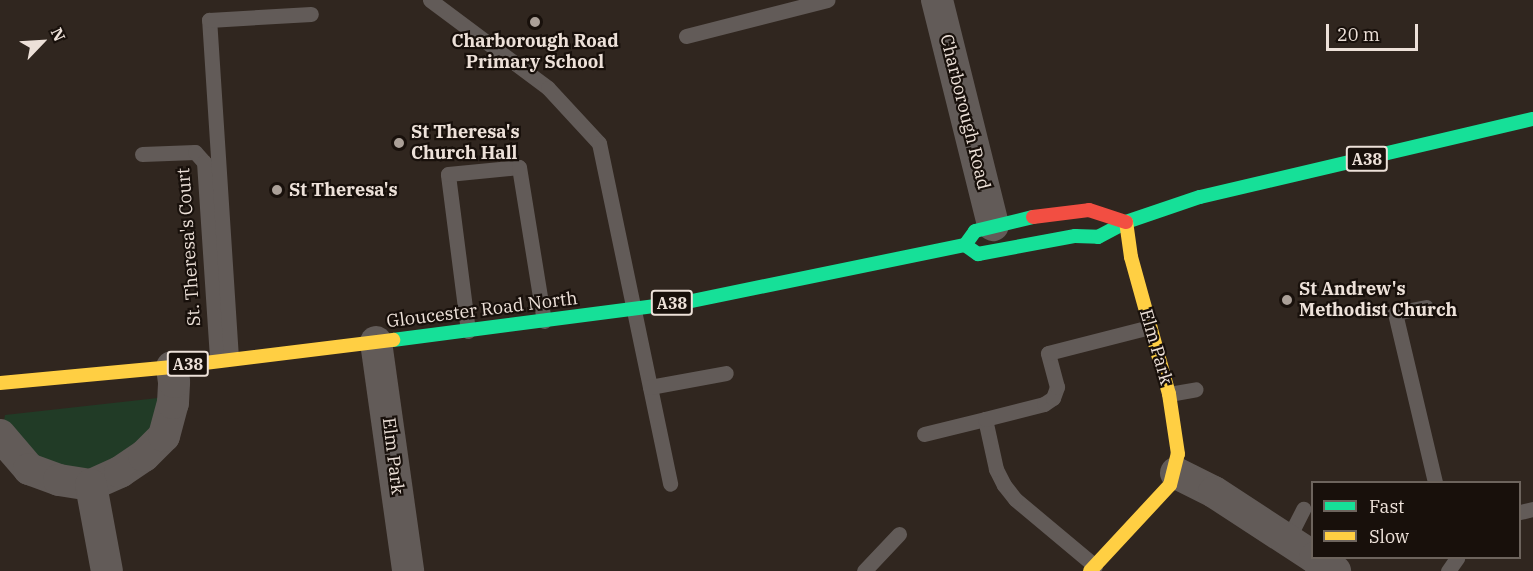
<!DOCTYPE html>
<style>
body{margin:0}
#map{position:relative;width:1533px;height:571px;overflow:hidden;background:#30261f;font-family:"IBM Plex Serif",serif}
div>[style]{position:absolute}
.green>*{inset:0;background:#213b26}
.lane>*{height:15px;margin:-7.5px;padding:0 7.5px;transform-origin:7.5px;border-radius:7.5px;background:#625b58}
.street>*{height:32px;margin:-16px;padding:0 16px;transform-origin:16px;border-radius:16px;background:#625b58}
.fast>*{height:14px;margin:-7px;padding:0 7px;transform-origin:7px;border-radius:7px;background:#16e098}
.slow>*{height:14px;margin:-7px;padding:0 7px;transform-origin:7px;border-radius:7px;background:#ffcf43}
.jam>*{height:14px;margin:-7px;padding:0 7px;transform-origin:7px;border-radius:7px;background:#f24e42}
.dots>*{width:16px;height:16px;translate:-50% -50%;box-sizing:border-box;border:3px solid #18100b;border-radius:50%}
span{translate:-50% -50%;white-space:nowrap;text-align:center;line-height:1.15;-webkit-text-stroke:4.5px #18100b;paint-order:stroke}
.shield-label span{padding:2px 4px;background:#18100b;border:2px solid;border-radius:4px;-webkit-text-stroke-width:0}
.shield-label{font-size:16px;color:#ede1d9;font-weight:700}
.poi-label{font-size:18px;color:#ede1d9;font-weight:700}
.left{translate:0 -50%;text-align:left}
.street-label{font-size:18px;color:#ede1d9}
.legend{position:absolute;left:1311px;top:481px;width:210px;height:78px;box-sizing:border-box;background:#18100b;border:2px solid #6d645d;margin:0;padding:8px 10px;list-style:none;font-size:18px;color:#ede1d9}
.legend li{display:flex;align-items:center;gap:12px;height:30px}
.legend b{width:30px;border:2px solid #6d645d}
.north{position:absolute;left:12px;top:12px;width:60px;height:60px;-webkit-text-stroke:4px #18100b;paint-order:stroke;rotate:65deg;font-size:16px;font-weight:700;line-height:24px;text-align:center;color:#ede1d9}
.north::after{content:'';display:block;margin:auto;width:21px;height:27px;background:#ede1d9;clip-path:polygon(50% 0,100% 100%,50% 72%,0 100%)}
.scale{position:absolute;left:1326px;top:24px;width:92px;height:27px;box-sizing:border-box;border:3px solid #ede1d9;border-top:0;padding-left:8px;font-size:18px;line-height:21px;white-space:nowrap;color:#ede1d9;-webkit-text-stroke:4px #18100b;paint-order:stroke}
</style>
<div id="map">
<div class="green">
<i style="clip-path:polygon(158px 398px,154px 423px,140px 445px,92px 469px,44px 466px,3px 427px,5px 415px)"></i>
</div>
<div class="lane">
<i style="left:430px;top:0;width:147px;rotate:36.7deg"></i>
<i style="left:548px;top:88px;width:75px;rotate:47.2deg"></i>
<i style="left:599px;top:143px;width:348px;rotate:78.2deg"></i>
<i style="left:686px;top:36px;width:146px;rotate:-14.3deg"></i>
<i style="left:142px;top:154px;width:53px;rotate:-2.2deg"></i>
<i style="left:195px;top:152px;width:13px;rotate:48deg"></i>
<i style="left:204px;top:162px;width:198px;rotate:86.2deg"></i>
<i style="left:1426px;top:307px;width:32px;rotate:169deg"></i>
<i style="left:1395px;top:313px;width:174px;rotate:76.7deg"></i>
<i style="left:468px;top:331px;width:158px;rotate:-97.3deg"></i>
<i style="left:448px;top:174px;width:71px;rotate:-5.6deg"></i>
<i style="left:519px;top:167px;width:156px;rotate:80.8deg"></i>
<i style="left:231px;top:358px;width:339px;rotate:-93.7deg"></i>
<i style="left:209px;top:20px;width:102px;rotate:-3.4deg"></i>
<i style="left:650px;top:387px;width:77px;rotate:-10.4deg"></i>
<i style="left:1169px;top:394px;width:27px;rotate:-10deg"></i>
<i style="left:924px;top:434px;width:63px;rotate:-13.8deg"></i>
<i style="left:1520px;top:512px;width:13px;rotate:-13deg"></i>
<i style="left:1288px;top:539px;width:34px;rotate:-63deg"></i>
<i style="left:1095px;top:566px;width:104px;rotate:-140.1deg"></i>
<i style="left:1015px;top:499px;width:18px;rotate:-128deg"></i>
<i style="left:1004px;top:485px;width:18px;rotate:-117deg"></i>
<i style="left:996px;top:469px;width:51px;rotate:-102.4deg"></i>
<i style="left:985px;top:419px;width:61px;rotate:-14.3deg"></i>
<i style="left:1044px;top:404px;width:11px;rotate:-34deg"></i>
<i style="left:1053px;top:398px;width:12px;rotate:-70deg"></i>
<i style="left:1057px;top:387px;width:35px;rotate:-105deg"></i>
<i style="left:1048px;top:353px;width:105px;rotate:-14.3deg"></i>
<i style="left:864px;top:571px;width:51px;rotate:-46.6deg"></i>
<i style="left:1448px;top:571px;width:16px;rotate:-55deg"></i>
</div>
<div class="street">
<i style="left:937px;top:0;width:232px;rotate:76deg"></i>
<i style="left:376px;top:342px;width:231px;rotate:82deg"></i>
<i style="left:0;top:435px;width:45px;rotate:49.5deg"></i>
<i style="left:29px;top:469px;width:32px;rotate:20deg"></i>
<i style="left:59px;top:480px;width:32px;rotate:9deg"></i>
<i style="left:91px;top:485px;width:32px;rotate:-24deg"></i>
<i style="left:120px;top:472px;width:29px;rotate:-34deg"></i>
<i style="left:144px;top:456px;width:28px;rotate:-45deg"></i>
<i style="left:164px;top:436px;width:34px;rotate:-75deg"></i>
<i style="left:173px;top:403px;width:21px;rotate:-87deg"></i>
<i style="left:174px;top:382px;width:15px;rotate:-98deg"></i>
<i style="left:1176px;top:473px;width:42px;rotate:26.6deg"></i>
<i style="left:1214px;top:492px;width:117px;rotate:33.1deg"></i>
<i style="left:91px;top:485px;width:87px;rotate:79.5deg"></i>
<i style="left:1315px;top:558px;width:24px;rotate:33deg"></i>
</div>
<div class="fast">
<i style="left:965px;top:245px;width:16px;rotate:35deg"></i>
<i style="left:978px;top:254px;width:99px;rotate:-10.5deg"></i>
<i style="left:1075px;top:236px;width:23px;rotate:2deg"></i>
<i style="left:1098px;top:237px;width:32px;rotate:-28deg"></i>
<i style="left:1126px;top:222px;width:78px;rotate:-18.7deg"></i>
<i style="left:1200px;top:197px;width:342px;rotate:-13.2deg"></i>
<i style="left:393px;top:340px;width:296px;rotate:-7.4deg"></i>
<i style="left:687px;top:302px;width:284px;rotate:-11.6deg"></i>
<i style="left:965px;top:245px;width:17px;rotate:-54deg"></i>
<i style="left:975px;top:231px;width:60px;rotate:-13.6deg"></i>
</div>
<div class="slow">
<i style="left:0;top:383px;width:173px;rotate:-5.3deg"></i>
<i style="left:172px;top:367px;width:223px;rotate:-7deg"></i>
<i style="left:1090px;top:571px;width:117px;rotate:-47.1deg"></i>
<i style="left:1170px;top:485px;width:32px;rotate:-76deg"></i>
<i style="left:1178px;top:454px;width:61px;rotate:-98.5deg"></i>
<i style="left:1169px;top:394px;width:142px;rotate:-105.5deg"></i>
<i style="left:1131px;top:257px;width:35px;rotate:-98deg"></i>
</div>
<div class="jam">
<i style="left:1033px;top:217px;width:56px;rotate:-7.1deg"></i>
<i style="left:1089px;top:210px;width:39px;rotate:18deg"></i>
</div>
<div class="dots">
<i style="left:535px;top:22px;background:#aba098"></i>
<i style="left:399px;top:143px;background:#aba098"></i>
<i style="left:277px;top:190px;background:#aba098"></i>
<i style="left:1287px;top:300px;background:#aba098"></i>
</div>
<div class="shield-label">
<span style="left:1367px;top:159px">A38</span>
<span style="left:672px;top:303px">A38</span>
<span style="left:188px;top:364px">A38</span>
</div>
<div class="poi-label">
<span style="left:535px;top:52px">Charborough Road<br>Primary School</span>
<span class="left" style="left:411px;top:143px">St Theresa's<br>Church Hall</span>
<span class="left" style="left:289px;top:190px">St Theresa's</span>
<span class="left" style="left:1299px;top:300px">St Andrew's<br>Methodist Church</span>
</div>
<div class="street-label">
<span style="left:965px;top:112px;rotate:76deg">Charborough Road</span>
<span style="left:189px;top:247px;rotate:-94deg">St. Theresa's Court</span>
<span style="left:482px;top:310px;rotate:-7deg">Gloucester Road North</span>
<span style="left:1156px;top:347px;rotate:74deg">Elm Park</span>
<span style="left:393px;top:456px;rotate:83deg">Elm Park</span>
</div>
<ul class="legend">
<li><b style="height:8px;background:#16e098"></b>Fast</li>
<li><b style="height:8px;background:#ffcf43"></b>Slow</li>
</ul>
<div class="north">N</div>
<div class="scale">20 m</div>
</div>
